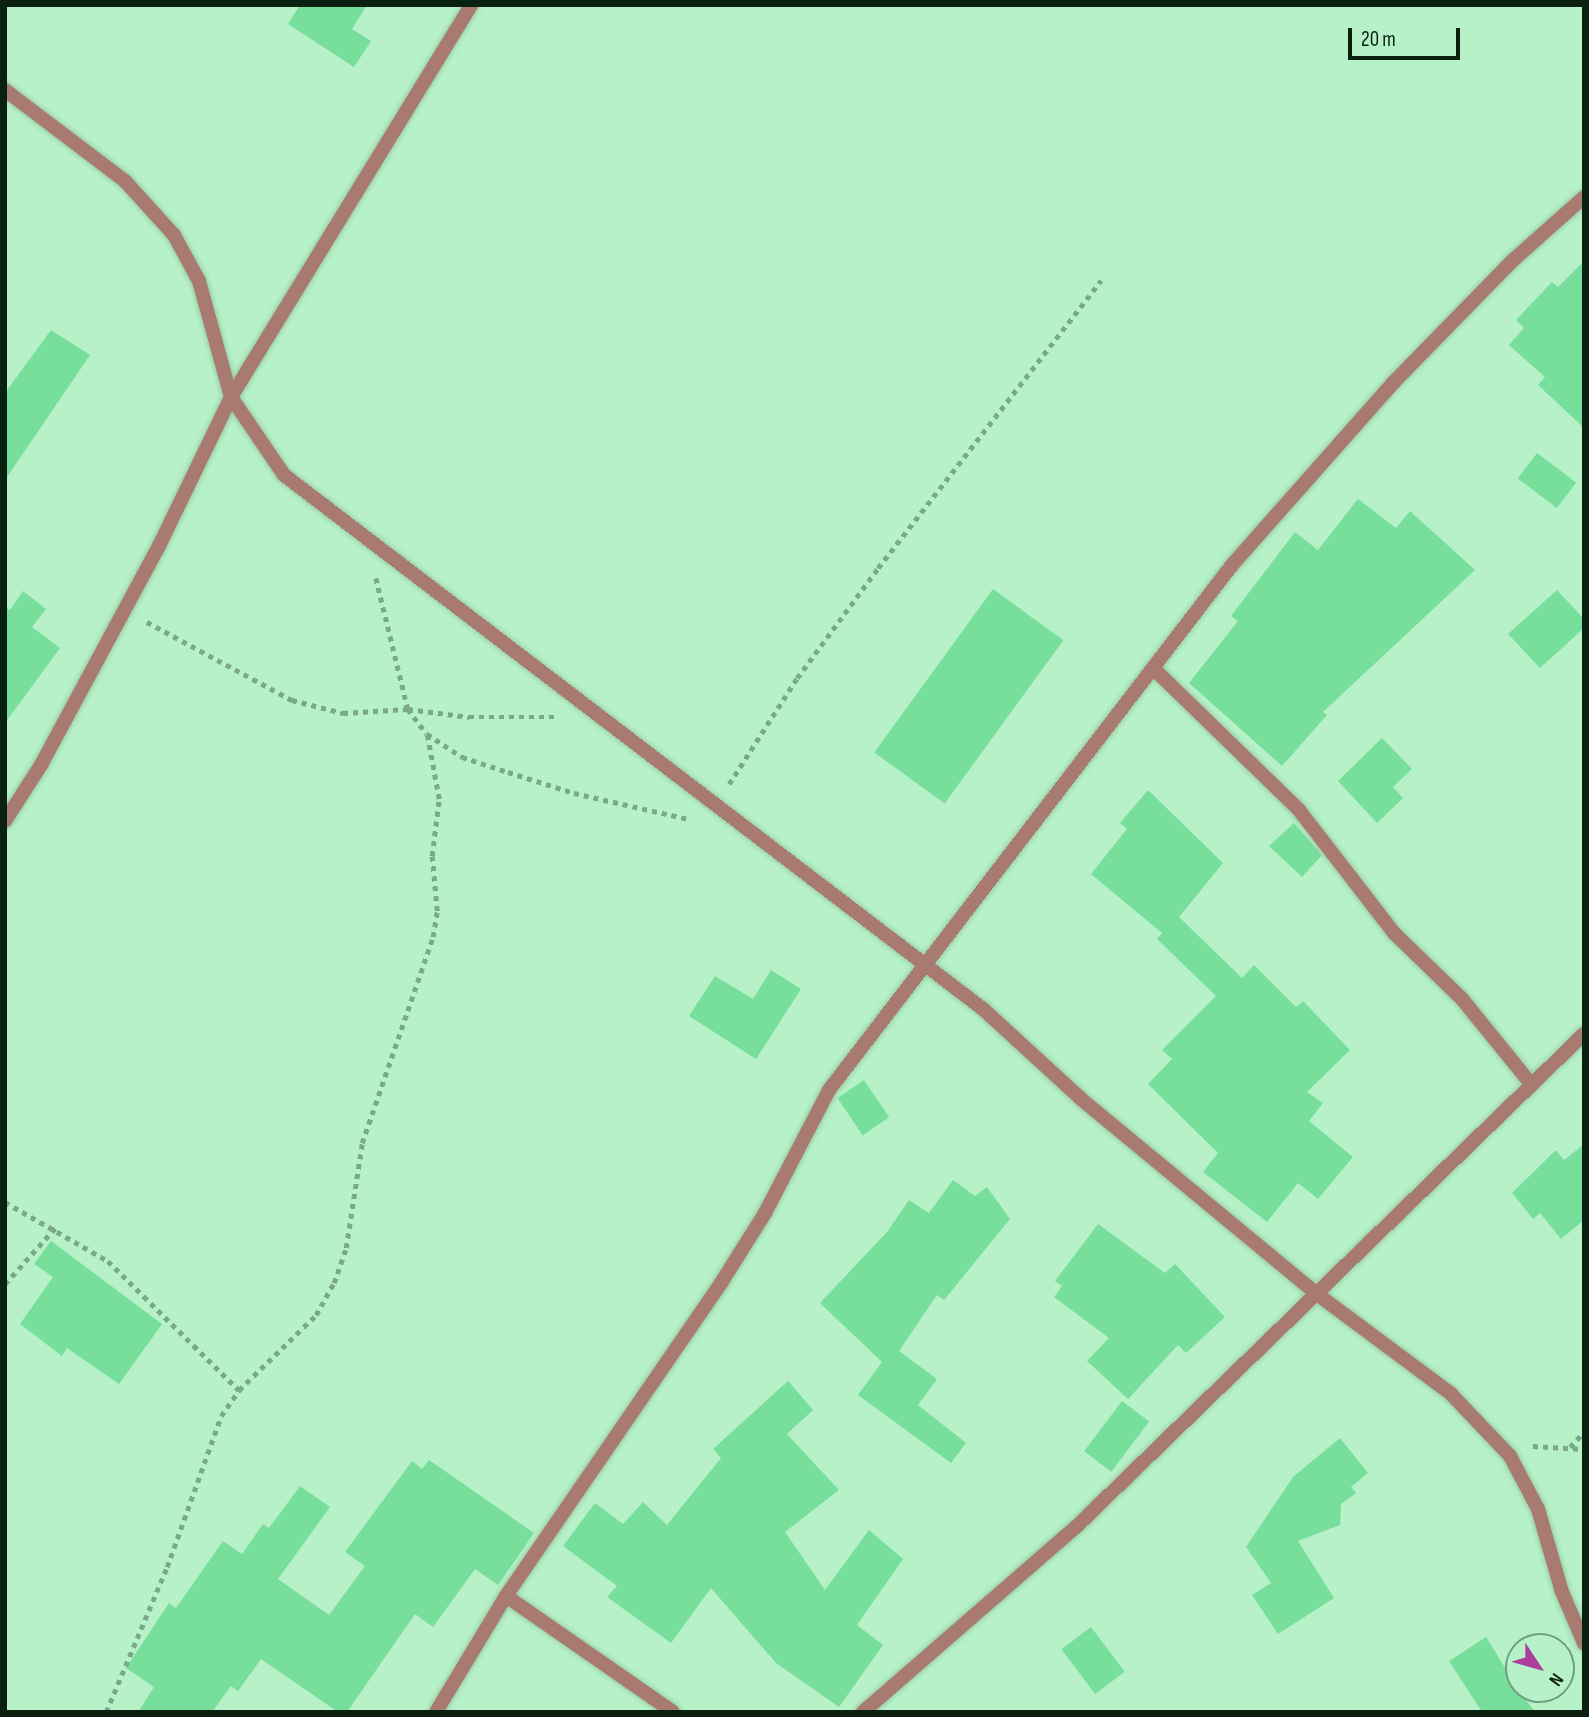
<!DOCTYPE html>
<style>
body{margin:0}
#map{position:relative;width:1589px;height:1717px;overflow:hidden;background:#b7f1c8;font-family:"Sofia Sans Condensed",sans-serif}
div>[style]{position:absolute}
.building>*{inset:0;background:#78de9b;transform-origin:0 0}
.path>*{height:4.5px;margin-top:-2.25px;transform-origin:0;background:repeating-linear-gradient(90deg,#7aa888 0 5px,transparent 0 10px)}
.roads{filter:drop-shadow(0 0 2px #98cca7) drop-shadow(0 0 2px #98cca7)}
.street>*{height:14px;margin:-7px;padding:0 7px;transform-origin:7px;border-radius:7px;background:#a97a6f}
span{translate:-50% -50%;white-space:nowrap;text-align:center;line-height:1.15;-webkit-text-stroke:5px #b7f1c8;paint-order:stroke}
.frame{position:absolute;inset:0;border:7px solid #0a2112;pointer-events:none}
.north{position:absolute;left:1505px;top:1633px;width:70px;height:70px;box-sizing:border-box;background:#b7f1c8;border:2px solid #729e7f;border-radius:50%;rotate:126deg;font-size:19px;font-weight:700;line-height:28px;text-align:center;color:#0a2112}
.north::after{content:'';display:block;margin:auto;width:24px;height:32px;background:#ab3d9b;clip-path:polygon(50% 0,100% 100%,50% 72%,0 100%)}
.scale{position:absolute;left:1348px;top:28px;width:112px;height:32px;box-sizing:border-box;border:4px solid #0a2112;border-top:0;padding-left:9px;font-size:21px;line-height:24px;white-space:nowrap;color:#0a2112;-webkit-text-stroke:5px #b7f1c8;paint-order:stroke}
</style>
<div id="map">
<div class="building">
<i style="clip-path:polygon(300px 5px,367px 5px,352px 29px,371px 41px,354px 67px,288px 24px)"></i>
<i style="clip-path:polygon(1584px 261px,1584px 428px,1538px 385px,1545px 377px,1509px 345px,1524px 328px,1516px 320px,1552px 282px,1558px 287px)"></i>
<i style="clip-path:polygon(51px 330px,90px 355px,5px 480px,5px 393px)"></i>
<i style="left:1537px;top:453px;width:49px;height:32px;rotate:37deg"></i>
<i style="clip-path:polygon(1358px 499px,1396px 528px,1410px 511px,1475px 570px,1323px 712px,1327px 715px,1282px 766px,1189px 683px,1238px 621px,1231px 616px,1295px 532px,1318px 550px)"></i>
<i style="left:993px;top:589px;width:87px;height:202px;rotate:36deg"></i>
<i style="clip-path:polygon(1557px 590px,1584px 619px,1584px 628px,1540px 668px,1508px 634px)"></i>
<i style="clip-path:polygon(23px 591px,46px 609px,32px 627px,60px 648px,5px 723px,5px 607px,10px 610px)"></i>
<i style="clip-path:polygon(1382px 738px,1412px 769px,1393px 787px,1403px 798px,1377px 823px,1338px 781px)"></i>
<i style="clip-path:polygon(1148px 790px,1223px 863px,1179px 917px,1242px 978px,1254px 965px,1296px 1007px,1303px 1001px,1350px 1050px,1307px 1092px,1323px 1103px,1309px 1121px,1353px 1157px,1318px 1199px,1298px 1183px,1267px 1222px,1203px 1172px,1218px 1153px,1148px 1084px,1172px 1059px,1162px 1050px,1216px 996px,1157px 939px,1162px 933px,1091px 874px,1127px 829px,1120px 823px)"></i>
<i style="clip-path:polygon(1294px 823px,1322px 855px,1302px 877px,1269px 846px)"></i>
<i style="clip-path:polygon(771px 970px,801px 989px,756px 1059px,689px 1016px,715px 976px,753px 999px)"></i>
<i style="left:864px;top:1080px;width:45px;height:32px;rotate:56deg"></i>
<i style="clip-path:polygon(1584px 1144px,1584px 1220px,1561px 1239px,1540px 1213px,1533px 1219px,1512px 1193px,1556px 1150px,1564px 1160px)"></i>
<i style="clip-path:polygon(953px 1180px,975px 1196px,987px 1187px,1010px 1219px,944px 1300px,937px 1295px,899px 1351px,937px 1379px,918px 1405px,966px 1443px,951px 1463px,858px 1395px,882px 1362px,820px 1303px,887px 1232px,909px 1200px,929px 1213px)"></i>
<i style="clip-path:polygon(1098px 1224px,1165px 1273px,1175px 1264px,1225px 1317px,1186px 1353px,1178px 1345px,1128px 1399px,1087px 1361px,1109px 1338px,1054px 1297px,1062px 1286px,1055px 1281px)"></i>
<i style="clip-path:polygon(51px 1241px,162px 1324px,119px 1384px,67px 1348px,62px 1356px,20px 1324px,53px 1277px,34px 1264px)"></i>
<i style="clip-path:polygon(788px 1381px,813px 1410px,787px 1434px,839px 1490px,785px 1532px,825px 1590px,869px 1530px,903px 1559px,857px 1625px,883px 1645px,839px 1707px,776px 1663px,711px 1588px,671px 1643px,607px 1597px,617px 1586px,563px 1546px,595px 1503px,623px 1524px,643px 1502px,667px 1525px,721px 1458px,713px 1449px)"></i>
<i style="left:1122px;top:1401px;width:34px;height:63px;rotate:37deg"></i>
<i style="clip-path:polygon(1340px 1438px,1368px 1473px,1351px 1487px,1356px 1493px,1341px 1504px,1340px 1525px,1298px 1541px,1334px 1598px,1278px 1634px,1252px 1595px,1271px 1583px,1246px 1547px,1293px 1477px)"></i>
<i style="clip-path:polygon(429px 1460px,534px 1533px,498px 1585px,475px 1569px,433px 1627px,415px 1614px,347px 1712px,338px 1712px,261px 1659px,238px 1691px,231px 1686px,212px 1712px,138px 1712px,154px 1687px,126px 1668px,169px 1603px,176px 1608px,223px 1541px,242px 1554px,263px 1524px,269px 1528px,300px 1486px,330px 1507px,278px 1579px,329px 1615px,365px 1566px,345px 1552px,412px 1461px,422px 1469px)"></i>
<i style="left:1091px;top:1627px;width:56px;height:37px;rotate:53deg"></i>
<i style="clip-path:polygon(1486px 1637px,1522px 1695px,1535px 1712px,1482px 1712px,1449px 1661px)"></i>
</div>
<div class="path">
<i style="left:376px;top:578px;width:135px;rotate:76.3deg"></i>
<i style="left:408px;top:709px;width:31px;rotate:53deg"></i>
<i style="left:427px;top:734px;width:42px;rotate:33.3deg"></i>
<i style="left:462px;top:757px;width:48px;rotate:18.1deg"></i>
<i style="left:508px;top:772px;width:69px;rotate:17.7deg"></i>
<i style="left:574px;top:793px;width:117px;rotate:12.8deg"></i>
<i style="left:147px;top:622px;width:165px;rotate:28.3deg"></i>
<i style="left:292px;top:700px;width:53px;rotate:14.3deg"></i>
<i style="left:343px;top:713px;width:65px;rotate:-3.5deg"></i>
<i style="left:408px;top:709px;width:62px;rotate:7.5deg"></i>
<i style="left:469px;top:717px;width:89px"></i>
<i style="left:729px;top:784px;width:126px;rotate:-57.3deg"></i>
<i style="left:797px;top:678px;width:137px;rotate:-53.6deg"></i>
<i style="left:878px;top:568px;width:364px;rotate:-52.2deg"></i>
<i style="left:5px;top:1202px;width:119px;rotate:29.8deg"></i>
<i style="left:108px;top:1261px;width:184px;rotate:44.6deg"></i>
<i style="left:5px;top:1284px;width:75px;rotate:-48.2deg"></i>
<i style="left:1533px;top:1446px;width:51px;rotate:3.4deg"></i>
<i style="left:1570px;top:1447px;width:21px;rotate:-47deg"></i>
<i style="left:106px;top:1712px;width:157px;rotate:-67.2deg"></i>
<i style="left:167px;top:1567px;width:160px;rotate:-70.3deg"></i>
<i style="left:221px;top:1416px;width:32px;rotate:-55deg"></i>
<i style="left:239px;top:1390px;width:107px;rotate:-44.2deg"></i>
<i style="left:316px;top:1315px;width:37px;rotate:-61deg"></i>
<i style="left:334px;top:1283px;width:37px;rotate:-71deg"></i>
<i style="left:346px;top:1248px;width:106px;rotate:-81.3deg"></i>
<i style="left:362px;top:1143px;width:218px;rotate:-71deg"></i>
<i style="left:433px;top:937px;width:26px;rotate:-81deg"></i>
<i style="left:437px;top:911px;width:55px;rotate:-95.2deg"></i>
<i style="left:432px;top:856px;width:57px;rotate:-83deg"></i>
<i style="left:439px;top:799px;width:66px;rotate:-100.5deg"></i>
</div>
<div class="roads">
<div class="street">
<i style="left:5px;top:90px;width:151px;rotate:37.2deg"></i>
<i style="left:125px;top:181px;width:73px;rotate:47.8deg"></i>
<i style="left:174px;top:235px;width:52px;rotate:61.5deg"></i>
<i style="left:199px;top:281px;width:120px;rotate:74.6deg"></i>
<i style="left:231px;top:397px;width:94px;rotate:55.8deg"></i>
<i style="left:284px;top:475px;width:880px;rotate:37.38deg"></i>
<i style="left:983px;top:1009px;width:132px;rotate:42.5deg"></i>
<i style="left:1080px;top:1098px;width:303px;rotate:39.6deg"></i>
<i style="left:1313px;top:1291px;width:172px;rotate:36.7deg"></i>
<i style="left:1451px;top:1394px;width:86px;rotate:46.4deg"></i>
<i style="left:1510px;top:1456px;width:60px;rotate:62.2deg"></i>
<i style="left:1538px;top:1509px;width:86px;rotate:73.9deg"></i>
<i style="left:1562px;top:1592px;width:56px;rotate:66.7deg"></i>
<i style="left:1153px;top:668px;width:204px;rotate:44.2deg"></i>
<i style="left:1299px;top:810px;width:155px;rotate:52.3deg"></i>
<i style="left:1394px;top:933px;width:95px;rotate:44.1deg"></i>
<i style="left:1462px;top:999px;width:109px;rotate:50.9deg"></i>
<i style="left:5px;top:821px;width:67px;rotate:-57.3deg"></i>
<i style="left:41px;top:765px;width:249px;rotate:-61.7deg"></i>
<i style="left:159px;top:546px;width:165px;rotate:-64.2deg"></i>
<i style="left:231px;top:397px;width:460px;rotate:-58.5deg"></i>
<i style="left:506px;top:1596px;width:203px;rotate:34.8deg"></i>
<i style="left:436px;top:1712px;width:135px;rotate:-58.9deg"></i>
<i style="left:506px;top:1596px;width:380px;rotate:-55.5deg"></i>
<i style="left:721px;top:1283px;width:83px;rotate:-57.8deg"></i>
<i style="left:765px;top:1213px;width:139px;rotate:-62.5deg"></i>
<i style="left:829px;top:1090px;width:662px;rotate:-52.49deg"></i>
<i style="left:1232px;top:565px;width:243px;rotate:-48.5deg"></i>
<i style="left:1393px;top:383px;width:170px;rotate:-45.7deg"></i>
<i style="left:1512px;top:261px;width:96px;rotate:-41.6deg"></i>
<i style="left:863px;top:1712px;width:286px;rotate:-41deg"></i>
<i style="left:1079px;top:1524px;width:704px;rotate:-44.14deg"></i>
</div>
</div>
<div class="frame"></div>
<div class="north">N</div>
<div class="scale">20 m</div>
</div>
